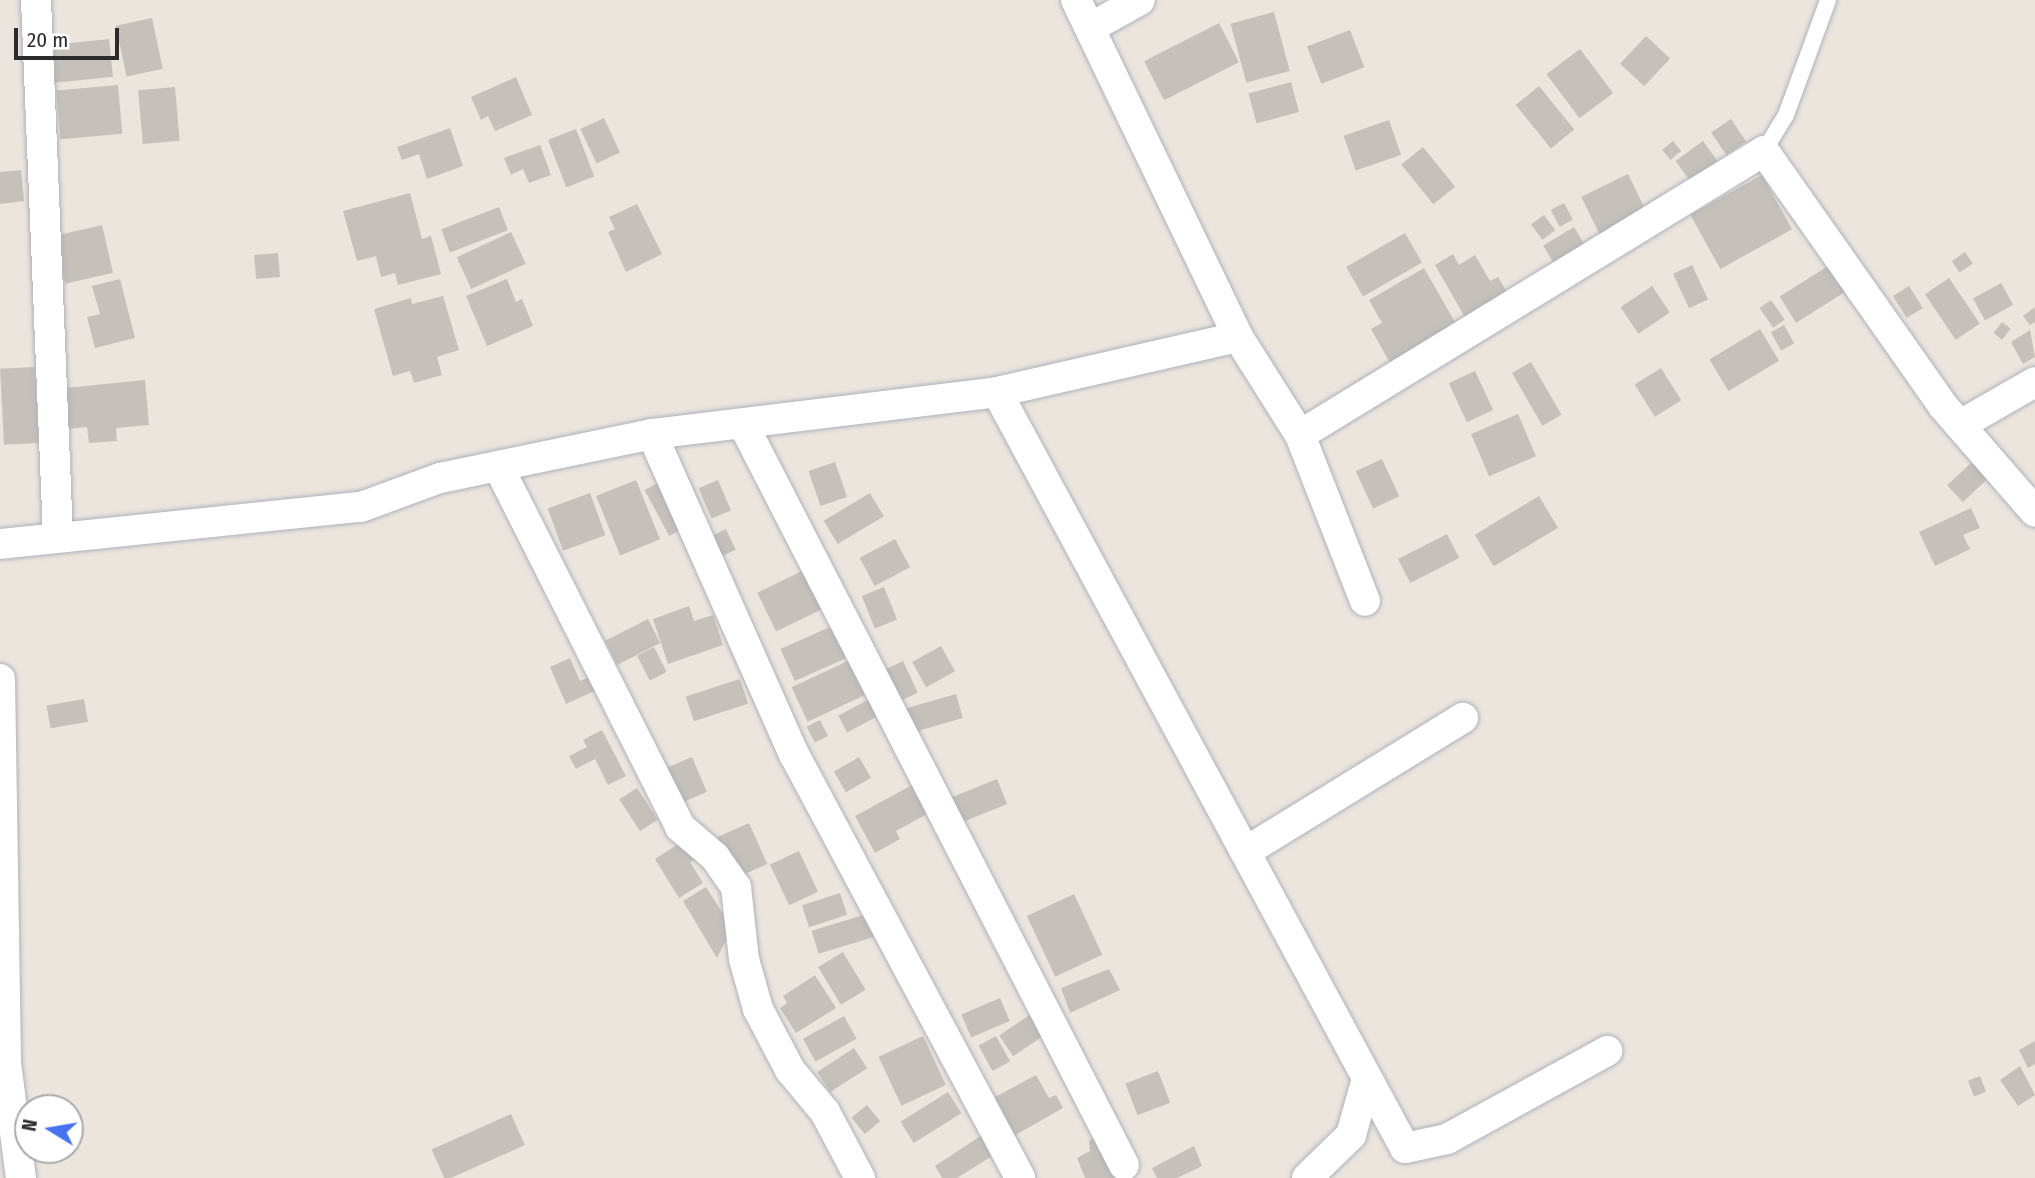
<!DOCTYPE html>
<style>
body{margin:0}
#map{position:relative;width:2035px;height:1178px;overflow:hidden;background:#ece5de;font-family:"Fira Sans Condensed",sans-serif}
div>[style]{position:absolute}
.building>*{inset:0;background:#c5c0b9;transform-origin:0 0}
.roads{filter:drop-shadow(0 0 2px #aeb1bb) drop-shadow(0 0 2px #aeb1bb)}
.service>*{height:16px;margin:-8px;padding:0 8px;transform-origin:8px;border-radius:8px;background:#fff}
.minor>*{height:30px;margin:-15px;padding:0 15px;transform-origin:15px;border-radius:15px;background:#fff}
span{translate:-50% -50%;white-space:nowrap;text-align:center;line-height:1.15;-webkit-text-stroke:6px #fff;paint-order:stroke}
.north{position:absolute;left:14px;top:1094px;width:70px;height:70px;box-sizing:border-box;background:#fff;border:2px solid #aaa;border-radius:50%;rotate:281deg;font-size:19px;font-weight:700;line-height:28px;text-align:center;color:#2b2b2b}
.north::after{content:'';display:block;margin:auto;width:24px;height:32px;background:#4773f0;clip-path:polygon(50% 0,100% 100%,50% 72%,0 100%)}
.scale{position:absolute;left:14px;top:28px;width:105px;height:32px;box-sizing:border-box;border:4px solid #2b2b2b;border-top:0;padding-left:9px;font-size:21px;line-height:24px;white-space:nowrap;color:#2b2b2b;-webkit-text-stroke:5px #fff;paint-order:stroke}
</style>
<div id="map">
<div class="building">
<i style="left:1274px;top:12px;width:61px;height:45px;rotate:75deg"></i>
<i style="left:152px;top:18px;width:52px;height:37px;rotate:78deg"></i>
<i style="left:1219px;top:23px;width:44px;height:84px;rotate:63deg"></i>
<i style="left:1350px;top:30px;width:40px;height:46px;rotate:69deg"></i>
<i style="left:1646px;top:36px;width:33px;height:38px;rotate:43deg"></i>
<i style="left:109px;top:39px;width:38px;height:58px;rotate:84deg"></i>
<i style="left:1580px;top:49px;width:55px;height:42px;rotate:53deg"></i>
<i style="clip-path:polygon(516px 77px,532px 115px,495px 131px,488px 116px,481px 120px,471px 97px)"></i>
<i style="left:1291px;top:82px;width:31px;height:44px;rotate:75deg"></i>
<i style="left:118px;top:85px;width:49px;height:62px;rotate:85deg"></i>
<i style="left:1539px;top:86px;width:56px;height:30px;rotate:51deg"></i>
<i style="left:175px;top:87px;width:54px;height:37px;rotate:85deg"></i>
<i style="left:604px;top:118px;width:38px;height:26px;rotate:65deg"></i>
<i style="left:1731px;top:119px;width:27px;height:24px;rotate:56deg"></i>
<i style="left:1389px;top:120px;width:37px;height:48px;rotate:71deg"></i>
<i style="clip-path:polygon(450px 128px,463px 166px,427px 179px,419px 154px,402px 160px,397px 147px)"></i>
<i style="left:576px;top:129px;width:51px;height:30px;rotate:69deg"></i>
<i style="left:1673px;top:141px;width:13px;height:14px;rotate:51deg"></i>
<i style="left:1703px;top:141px;width:48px;height:34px;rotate:54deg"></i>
<i style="clip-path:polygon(540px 145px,551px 175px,529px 183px,523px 169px,511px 175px,504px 158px)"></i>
<i style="left:1423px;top:147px;width:51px;height:28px;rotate:51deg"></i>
<i style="clip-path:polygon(21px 170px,24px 201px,0 204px,0 172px)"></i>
<i style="left:1628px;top:174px;width:67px;height:52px;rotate:64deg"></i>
<i style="left:1762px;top:175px;width:62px;height:82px;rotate:61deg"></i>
<i style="clip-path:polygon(410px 193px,422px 239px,431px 236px,441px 274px,398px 285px,395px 273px,381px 277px,376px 256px,357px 261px,343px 211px)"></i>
<i style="left:1564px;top:203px;width:19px;height:15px;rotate:62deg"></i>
<i style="clip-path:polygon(637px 204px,662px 254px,626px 272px,608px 232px,615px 229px,609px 217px)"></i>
<i style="left:499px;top:207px;width:25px;height:62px;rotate:69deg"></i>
<i style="left:1544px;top:215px;width:19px;height:16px;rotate:54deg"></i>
<i style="left:102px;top:225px;width:49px;height:49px;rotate:77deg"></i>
<i style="left:1574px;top:227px;width:45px;height:36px;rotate:59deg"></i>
<i style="left:511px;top:232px;width:35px;height:60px;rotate:65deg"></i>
<i style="left:1405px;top:233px;width:34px;height:68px;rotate:60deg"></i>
<i style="left:1965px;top:252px;width:14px;height:16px;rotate:56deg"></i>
<i style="left:278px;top:253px;width:24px;height:24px;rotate:85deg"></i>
<i style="clip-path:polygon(1453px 254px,1459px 265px,1475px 255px,1490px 281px,1498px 277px,1512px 301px,1470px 326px,1435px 265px)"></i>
<i style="left:1833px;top:263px;width:31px;height:63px;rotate:58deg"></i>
<i style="left:1692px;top:265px;width:38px;height:21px;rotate:65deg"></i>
<i style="clip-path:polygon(1424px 268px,1467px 343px,1390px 363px,1371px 329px,1382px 323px,1369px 300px)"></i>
<i style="left:1949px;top:278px;width:55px;height:29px;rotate:56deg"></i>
<i style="clip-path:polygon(120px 279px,135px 338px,95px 348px,87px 317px,100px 314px,92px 286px)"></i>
<i style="clip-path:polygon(507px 279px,516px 302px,522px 299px,533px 326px,487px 346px,466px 296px)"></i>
<i style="left:2001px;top:283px;width:25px;height:32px;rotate:61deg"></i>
<i style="left:1652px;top:286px;width:32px;height:38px;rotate:56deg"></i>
<i style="left:1909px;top:286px;width:26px;height:19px;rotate:58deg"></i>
<i style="clip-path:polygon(443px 296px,459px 350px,437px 357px,442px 375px,414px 383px,410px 371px,393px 376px,374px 309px,411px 298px,412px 304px)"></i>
<i style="left:1771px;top:300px;width:24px;height:14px;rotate:55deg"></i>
<i style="clip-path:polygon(2035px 307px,2035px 322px,2030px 325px,2023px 316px)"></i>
<i style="left:2002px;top:322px;width:11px;height:14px;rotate:38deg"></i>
<i style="left:1784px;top:325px;width:21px;height:15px;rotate:61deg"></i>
<i style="left:1760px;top:329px;width:37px;height:59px;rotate:59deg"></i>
<i style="clip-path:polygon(2030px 330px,2035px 357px,2023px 364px,2011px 342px)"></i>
<i style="left:1531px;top:362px;width:61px;height:22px;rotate:60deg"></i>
<i style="left:35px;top:367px;width:76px;height:35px;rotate:87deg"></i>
<i style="left:1661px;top:368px;width:38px;height:31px;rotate:58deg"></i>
<i style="left:1475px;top:371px;width:43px;height:29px;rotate:65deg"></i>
<i style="clip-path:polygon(145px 380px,149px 425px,116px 428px,117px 441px,89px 443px,87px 427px,69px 429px,65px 388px)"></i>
<i style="left:1518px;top:414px;width:46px;height:51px;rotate:67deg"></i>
<i style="left:1382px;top:459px;width:41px;height:29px;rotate:65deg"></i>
<i style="left:835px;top:462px;width:37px;height:28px;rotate:71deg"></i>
<i style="left:1972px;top:462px;width:23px;height:34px;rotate:47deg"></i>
<i style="left:673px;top:475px;width:52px;height:32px;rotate:62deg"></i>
<i style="left:636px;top:480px;width:64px;height:43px;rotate:68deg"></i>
<i style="left:718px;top:480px;width:33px;height:21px;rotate:67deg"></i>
<i style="left:590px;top:493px;width:45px;height:45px;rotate:70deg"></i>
<i style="left:870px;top:493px;width:27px;height:54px;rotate:59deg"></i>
<i style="left:1539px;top:496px;width:37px;height:75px;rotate:59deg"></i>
<i style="clip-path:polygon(1971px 508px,1980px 528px,1963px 535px,1970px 549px,1935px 566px,1919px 532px)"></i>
<i style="left:726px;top:529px;width:23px;height:16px;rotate:65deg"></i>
<i style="left:1447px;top:534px;width:27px;height:55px;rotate:63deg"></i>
<i style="left:895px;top:539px;width:32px;height:40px;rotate:62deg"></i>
<i style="left:804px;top:570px;width:43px;height:52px;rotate:64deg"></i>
<i style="left:884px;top:587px;width:35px;height:24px;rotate:68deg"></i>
<i style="clip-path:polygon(689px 606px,694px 621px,713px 615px,723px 645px,668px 664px,653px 619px)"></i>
<i style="left:648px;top:619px;width:27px;height:48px;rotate:63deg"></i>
<i style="left:839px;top:623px;width:35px;height:64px;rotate:66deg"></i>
<i style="left:941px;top:646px;width:29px;height:33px;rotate:61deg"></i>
<i style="left:654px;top:647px;width:28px;height:19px;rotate:63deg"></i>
<i style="left:865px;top:653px;width:38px;height:81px;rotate:65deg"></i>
<i style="clip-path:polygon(570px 658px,580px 681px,593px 675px,599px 689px,566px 704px,550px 667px)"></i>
<i style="left:903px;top:661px;width:35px;height:27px;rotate:65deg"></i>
<i style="left:740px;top:679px;width:26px;height:57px;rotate:72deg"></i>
<i style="left:956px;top:694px;width:25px;height:58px;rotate:74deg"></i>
<i style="left:877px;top:695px;width:19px;height:44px;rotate:62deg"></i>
<i style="left:84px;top:699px;width:23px;height:38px;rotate:80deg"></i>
<i style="left:820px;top:720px;width:18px;height:15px;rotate:63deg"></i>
<i style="clip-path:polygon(602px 730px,626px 776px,608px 785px,595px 759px,576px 769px,569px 756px,587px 747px,583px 740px)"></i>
<i style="left:692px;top:757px;width:38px;height:32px;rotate:67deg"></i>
<i style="left:859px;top:757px;width:24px;height:29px;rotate:60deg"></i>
<i style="clip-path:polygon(925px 778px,940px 807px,896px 831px,900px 839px,875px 853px,855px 816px)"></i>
<i style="left:997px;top:779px;width:27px;height:58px;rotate:68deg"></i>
<i style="left:637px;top:788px;width:38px;height:21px;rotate:57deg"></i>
<i style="left:749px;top:823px;width:45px;height:35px;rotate:66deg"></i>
<i style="clip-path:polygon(689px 837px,701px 856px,690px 862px,703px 883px,679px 898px,655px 859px)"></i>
<i style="left:799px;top:851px;width:45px;height:32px;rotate:65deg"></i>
<i style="clip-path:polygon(706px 887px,732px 928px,717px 958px,683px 901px)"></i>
<i style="left:840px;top:893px;width:23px;height:40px;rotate:72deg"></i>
<i style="left:1074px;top:894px;width:67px;height:52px;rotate:65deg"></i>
<i style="left:870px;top:913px;width:24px;height:61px;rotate:73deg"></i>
<i style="left:843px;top:952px;width:44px;height:29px;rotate:59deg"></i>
<i style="clip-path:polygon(1109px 969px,1120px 990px,1070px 1013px,1061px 988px)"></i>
<i style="clip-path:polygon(815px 975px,836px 1008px,796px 1033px,780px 1008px,787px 1003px,783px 996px)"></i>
<i style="left:1000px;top:998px;width:25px;height:42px;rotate:67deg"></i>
<i style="left:1034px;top:1012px;width:25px;height:42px;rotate:56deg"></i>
<i style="left:844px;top:1016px;width:26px;height:47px;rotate:61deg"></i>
<i style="left:923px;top:1036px;width:54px;height:49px;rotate:65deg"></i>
<i style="left:996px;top:1036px;width:29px;height:20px;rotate:61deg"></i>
<i style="clip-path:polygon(2035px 1041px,2035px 1064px,2028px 1068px,2019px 1050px)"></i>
<i style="left:854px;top:1048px;width:24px;height:44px;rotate:57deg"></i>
<i style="clip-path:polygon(2020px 1066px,2035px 1095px,2018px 1106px,2000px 1080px)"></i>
<i style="left:1158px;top:1071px;width:34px;height:35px;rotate:69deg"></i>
<i style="clip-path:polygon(1036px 1075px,1049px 1098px,1056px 1095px,1063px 1108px,1007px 1140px,986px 1102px)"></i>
<i style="left:1980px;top:1076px;width:17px;height:13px;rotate:69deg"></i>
<i style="left:948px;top:1092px;width:25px;height:56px;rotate:58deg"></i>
<i style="left:867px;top:1105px;width:21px;height:20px;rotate:51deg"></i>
<i style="left:511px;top:1114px;width:34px;height:87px;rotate:66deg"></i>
<i style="clip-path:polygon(1100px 1134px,1124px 1178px,1085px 1178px,1077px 1158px,1090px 1151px,1089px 1141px)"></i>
<i style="clip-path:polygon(982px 1135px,995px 1154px,957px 1178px,942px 1178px,935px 1166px)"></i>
<i style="clip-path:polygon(1194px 1146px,1202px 1166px,1177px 1178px,1157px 1178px,1152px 1168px)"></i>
</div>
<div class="roads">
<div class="service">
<i style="left:1764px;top:151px;width:42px;rotate:-58.6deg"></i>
<i style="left:1786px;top:115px;width:122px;rotate:-69.9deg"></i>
</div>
<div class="minor">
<i style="left:36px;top:0;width:536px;rotate:87.65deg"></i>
<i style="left:1076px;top:0;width:374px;rotate:64.3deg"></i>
<i style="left:1238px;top:337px;width:116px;rotate:57.7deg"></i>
<i style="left:1300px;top:435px;width:178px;rotate:68.6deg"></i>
<i style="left:1090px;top:28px;width:57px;rotate:-29.2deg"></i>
<i style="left:997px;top:392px;width:859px;rotate:61.65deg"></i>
<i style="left:1405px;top:1148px;width:43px;rotate:-12.1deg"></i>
<i style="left:1447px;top:1139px;width:183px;rotate:-28.8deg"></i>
<i style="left:743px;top:424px;width:833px;rotate:62.79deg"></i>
<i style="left:1960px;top:425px;width:86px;rotate:-29.8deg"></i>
<i style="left:652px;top:434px;width:352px;rotate:66.1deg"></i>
<i style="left:795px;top:756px;width:478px;rotate:61.9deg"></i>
<i style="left:1300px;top:435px;width:544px;rotate:-31.47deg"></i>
<i style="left:1764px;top:151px;width:312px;rotate:54.9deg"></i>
<i style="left:1943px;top:406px;width:140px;rotate:49deg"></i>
<i style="left:498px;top:466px;width:404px;rotate:63.2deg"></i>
<i style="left:680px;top:827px;width:46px;rotate:40.6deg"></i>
<i style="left:715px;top:857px;width:37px;rotate:55deg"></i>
<i style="left:736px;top:887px;width:72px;rotate:83.7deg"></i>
<i style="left:744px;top:959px;width:52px;rotate:74.4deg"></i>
<i style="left:758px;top:1009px;width:69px;rotate:62.3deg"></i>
<i style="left:790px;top:1070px;width:55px;rotate:50.2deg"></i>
<i style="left:825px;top:1112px;width:75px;rotate:62.1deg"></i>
<i style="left:0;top:544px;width:363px;rotate:-5.9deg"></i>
<i style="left:361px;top:507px;width:84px;rotate:-20.2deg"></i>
<i style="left:440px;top:478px;width:217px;rotate:-11.7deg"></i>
<i style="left:652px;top:434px;width:348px;rotate:-6.9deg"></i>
<i style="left:997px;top:392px;width:247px;rotate:-12.9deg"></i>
<i style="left:0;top:679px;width:384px;rotate:89.1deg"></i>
<i style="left:6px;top:1063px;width:116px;rotate:82.6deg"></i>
<i style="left:1245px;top:852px;width:256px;rotate:-31.6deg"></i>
<i style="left:1307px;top:1178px;width:62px;rotate:-44.3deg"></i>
<i style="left:1351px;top:1135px;width:58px;rotate:-74.1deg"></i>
</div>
</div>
<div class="north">N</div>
<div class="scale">20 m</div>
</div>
